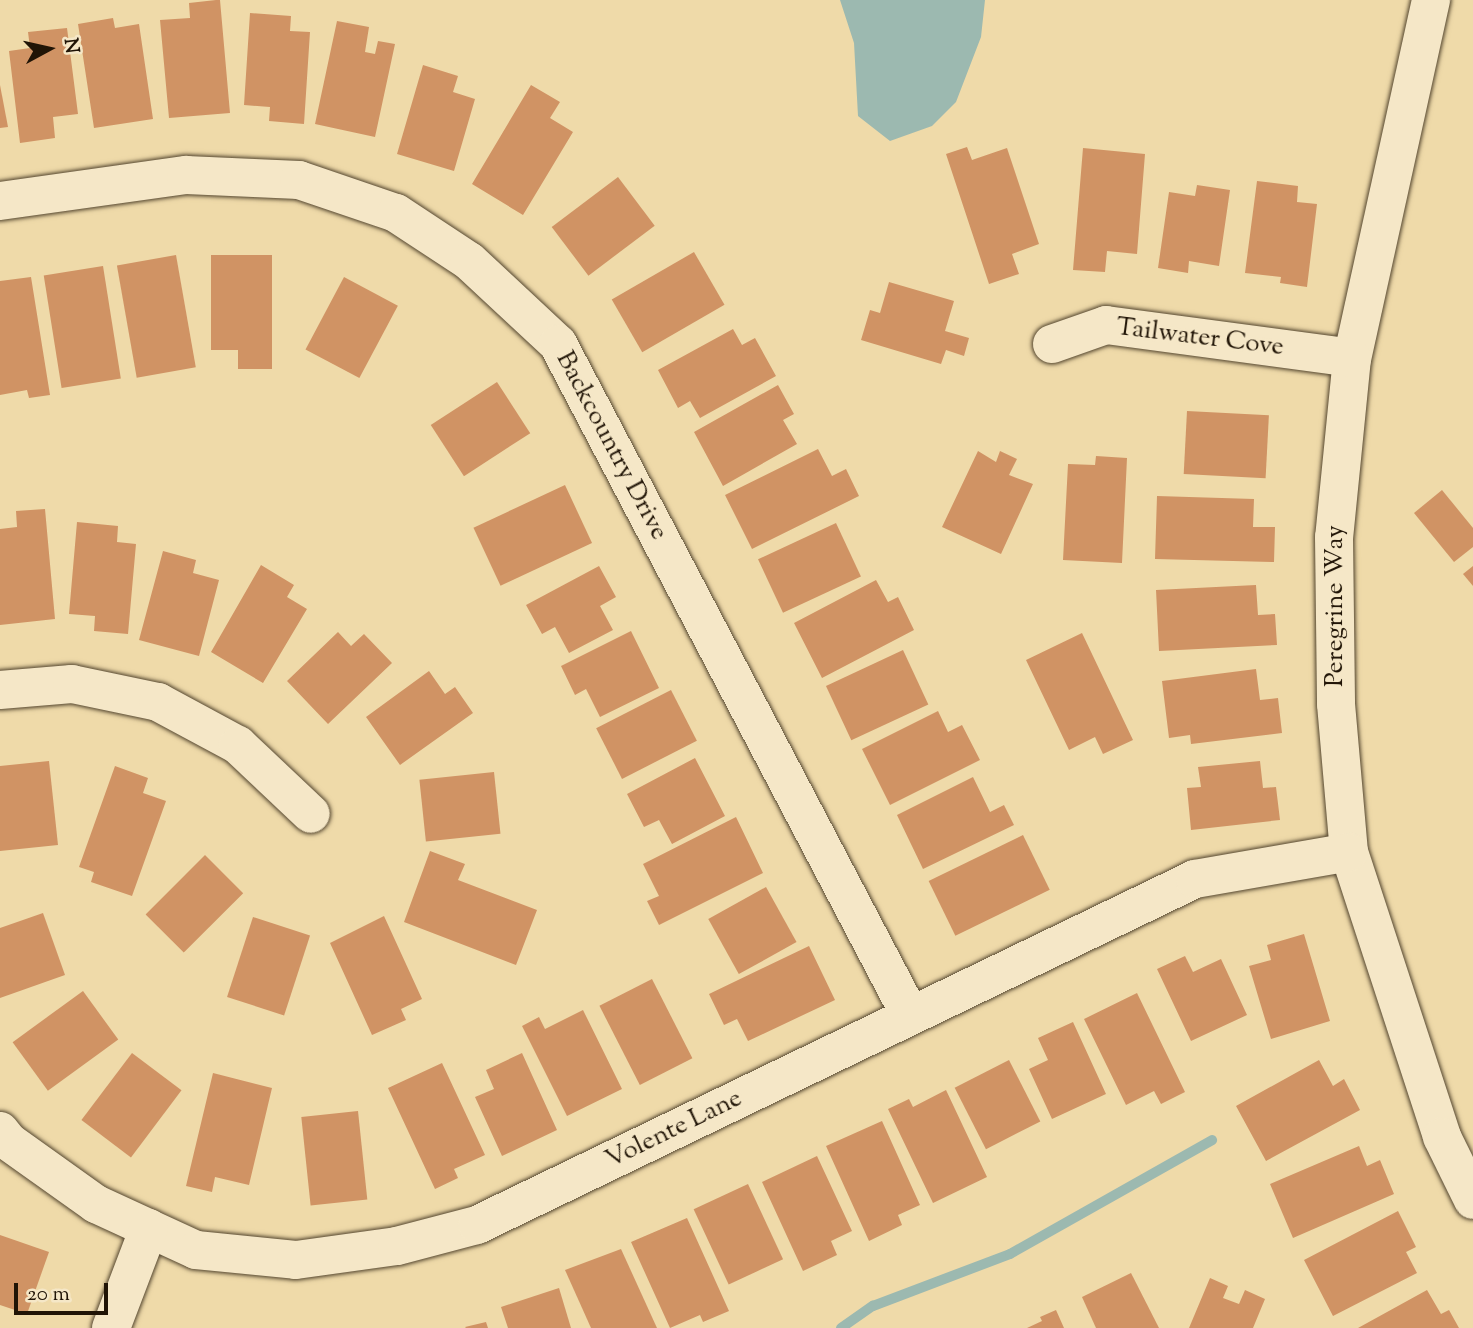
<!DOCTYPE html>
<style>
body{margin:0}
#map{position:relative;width:1473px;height:1328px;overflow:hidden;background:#efdaa9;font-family:"Sorts Mill Goudy",serif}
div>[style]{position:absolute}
.water>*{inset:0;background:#9cb9b0}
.stream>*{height:10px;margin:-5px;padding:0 5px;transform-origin:5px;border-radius:5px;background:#9cb9b0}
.building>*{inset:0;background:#d09364;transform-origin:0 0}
.roads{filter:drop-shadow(0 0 2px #54462f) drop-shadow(0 0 2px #54462f)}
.minor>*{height:38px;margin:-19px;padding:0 19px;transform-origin:19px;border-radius:19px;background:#f5e7c7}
span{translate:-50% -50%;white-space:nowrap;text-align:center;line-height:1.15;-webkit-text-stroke:5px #f5e7c7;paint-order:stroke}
.street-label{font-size:26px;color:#201406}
.north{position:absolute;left:14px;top:14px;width:70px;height:70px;-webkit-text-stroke:5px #f5e7c7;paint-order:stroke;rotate:82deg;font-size:19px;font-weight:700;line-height:28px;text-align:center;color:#201406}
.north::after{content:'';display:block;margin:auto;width:24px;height:32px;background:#201406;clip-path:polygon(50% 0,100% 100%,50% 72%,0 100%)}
.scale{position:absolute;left:14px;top:1283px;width:94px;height:32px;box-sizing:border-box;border:4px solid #201406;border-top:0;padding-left:9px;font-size:21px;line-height:24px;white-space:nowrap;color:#201406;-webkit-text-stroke:5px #f5e7c7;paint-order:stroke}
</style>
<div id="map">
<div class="water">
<i style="clip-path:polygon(840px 0,985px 0,981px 37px,956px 102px,932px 126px,890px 141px,858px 116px,854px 43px)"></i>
</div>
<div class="stream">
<i style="left:841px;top:1328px;width:39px;rotate:-35deg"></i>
<i style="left:873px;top:1306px;width:147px;rotate:-20.8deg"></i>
<i style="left:1010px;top:1254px;width:232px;rotate:-29.4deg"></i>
</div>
<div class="building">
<i style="clip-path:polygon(216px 0,220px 0,230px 113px,169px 118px,160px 20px,190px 18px,189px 3px)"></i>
<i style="clip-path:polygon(250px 13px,291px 16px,290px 31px,310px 32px,304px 124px,269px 121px,270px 107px,244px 105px)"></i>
<i style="clip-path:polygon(113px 18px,115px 28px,139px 24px,153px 119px,94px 128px,78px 24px)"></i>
<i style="clip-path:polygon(337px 21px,369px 27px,365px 52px,375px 54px,378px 41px,395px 44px,375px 137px,315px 124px)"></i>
<i style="clip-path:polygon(67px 28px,78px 114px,53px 117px,55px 138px,20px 143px,9px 51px,30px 48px,28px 32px)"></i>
<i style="clip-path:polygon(423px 65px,458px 76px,453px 92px,475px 99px,454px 171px,397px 154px)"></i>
<i style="clip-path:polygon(0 85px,8px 127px,0 128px)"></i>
<i style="clip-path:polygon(531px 85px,560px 102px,550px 118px,573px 132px,523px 215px,472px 184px)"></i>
<i style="clip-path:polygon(967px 147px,972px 160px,1007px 148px,1039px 244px,1012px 254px,1019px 274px,989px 284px,946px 154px)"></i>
<i style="clip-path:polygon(1083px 148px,1145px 154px,1137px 254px,1107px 251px,1105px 272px,1073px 270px)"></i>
<i style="left:618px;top:177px;width:61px;height:83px;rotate:53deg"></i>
<i style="clip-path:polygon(1257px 181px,1298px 186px,1297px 202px,1317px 204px,1307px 287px,1280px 283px,1281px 277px,1245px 273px)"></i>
<i style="clip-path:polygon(1197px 185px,1230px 190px,1219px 266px,1189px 261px,1188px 273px,1158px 268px,1169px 192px,1195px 196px)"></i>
<i style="left:694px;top:252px;width:61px;height:95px;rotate:60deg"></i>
<i style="left:176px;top:255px;width:114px;height:60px;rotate:80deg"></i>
<i style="clip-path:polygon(211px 255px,272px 255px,272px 369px,238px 369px,238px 350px,211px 350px)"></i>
<i style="left:103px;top:266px;width:114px;height:60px;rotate:81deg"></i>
<i style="clip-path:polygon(31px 277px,50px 395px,29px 398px,27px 390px,0 395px,0 281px)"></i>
<i style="left:344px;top:277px;width:61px;height:82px;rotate:28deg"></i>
<i style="clip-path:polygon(889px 282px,954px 301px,945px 331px,969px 338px,964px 356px,946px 350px,941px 364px,861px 340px,870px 310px,880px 313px)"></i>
<i style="clip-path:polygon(733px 329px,742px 345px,755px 338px,776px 376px,700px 418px,690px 401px,678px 408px,658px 370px)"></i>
<i style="left:497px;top:382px;width:61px;height:79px;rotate:57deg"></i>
<i style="clip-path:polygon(778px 385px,794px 414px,783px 420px,797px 444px,723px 486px,694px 432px)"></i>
<i style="left:1187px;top:411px;width:82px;height:63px;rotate:3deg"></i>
<i style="clip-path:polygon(818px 449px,832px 476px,846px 469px,859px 496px,752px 549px,725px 495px)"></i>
<i style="clip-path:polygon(978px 451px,996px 462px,1000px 451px,1017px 459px,1009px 475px,1033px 484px,1001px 554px,942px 527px)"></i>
<i style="clip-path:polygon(1096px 456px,1127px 458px,1122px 563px,1063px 560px,1068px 464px,1095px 465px)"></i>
<i style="left:565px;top:485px;width:64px;height:101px;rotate:65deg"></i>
<i style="clip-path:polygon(1442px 490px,1473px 528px,1473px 547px,1454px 562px,1414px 513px)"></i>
<i style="clip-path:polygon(1157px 496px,1254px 499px,1253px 527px,1275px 527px,1274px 562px,1155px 559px)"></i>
<i style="clip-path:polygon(45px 509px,55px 619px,0 625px,0 529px,17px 527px,16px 511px)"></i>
<i style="clip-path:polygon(77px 522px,118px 526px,117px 542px,136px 544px,128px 634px,94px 631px,95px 616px,69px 614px)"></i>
<i style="left:836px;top:523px;width:59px;height:86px;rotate:65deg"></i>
<i style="clip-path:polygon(163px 551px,196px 560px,193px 573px,219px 580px,199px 656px,139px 640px)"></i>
<i style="clip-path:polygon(261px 565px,294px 585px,287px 597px,307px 609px,263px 683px,211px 652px)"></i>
<i style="clip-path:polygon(599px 566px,616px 597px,600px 606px,613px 630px,569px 653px,555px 627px,542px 634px,526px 605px)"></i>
<i style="clip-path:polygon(1473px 566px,1473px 586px,1463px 574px)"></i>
<i style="clip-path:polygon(876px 580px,888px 602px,898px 597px,914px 630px,822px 678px,794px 623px)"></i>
<i style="clip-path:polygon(1256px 585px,1258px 615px,1275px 614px,1277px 645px,1159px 651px,1156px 590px)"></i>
<i style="clip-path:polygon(631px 631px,659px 688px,600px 717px,586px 689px,575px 695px,561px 666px)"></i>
<i style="clip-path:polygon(338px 632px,351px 646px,364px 634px,392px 663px,328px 724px,287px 681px)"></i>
<i style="clip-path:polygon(1082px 633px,1133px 740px,1103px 754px,1095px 737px,1069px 750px,1026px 660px)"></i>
<i style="left:903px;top:650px;width:60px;height:85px;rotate:65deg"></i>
<i style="clip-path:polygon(1256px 669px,1260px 700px,1278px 698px,1282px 733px,1191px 744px,1190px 735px,1169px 738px,1162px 681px)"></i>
<i style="clip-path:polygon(429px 671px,445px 694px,455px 687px,473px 713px,400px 765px,366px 717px)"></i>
<i style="left:671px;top:690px;width:57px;height:84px;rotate:63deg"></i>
<i style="clip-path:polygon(938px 711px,948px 732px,962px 725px,980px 760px,890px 805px,862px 749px)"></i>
<i style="clip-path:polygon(695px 758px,725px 816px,672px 844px,659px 820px,644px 827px,627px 794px)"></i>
<i style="clip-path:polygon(49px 761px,58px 845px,0 851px,0 766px)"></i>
<i style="clip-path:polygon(1260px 761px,1263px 788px,1276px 787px,1280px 820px,1191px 830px,1187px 788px,1201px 787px,1198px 767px)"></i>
<i style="clip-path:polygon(115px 766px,148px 778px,143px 793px,166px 801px,132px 896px,91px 882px,94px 872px,79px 867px)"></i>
<i style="left:494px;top:772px;width:62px;height:75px;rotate:84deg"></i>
<i style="clip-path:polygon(973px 777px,990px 812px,1004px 805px,1014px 825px,923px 869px,897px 815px)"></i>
<i style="clip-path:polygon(736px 817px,763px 873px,659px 925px,647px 901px,659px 896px,643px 864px)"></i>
<i style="left:1023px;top:835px;width:61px;height:105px;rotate:64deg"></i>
<i style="clip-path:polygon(430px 851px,465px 864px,458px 880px,537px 910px,516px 965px,404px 922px)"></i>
<i style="left:205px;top:855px;width:54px;height:84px;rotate:45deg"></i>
<i style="left:766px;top:887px;width:63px;height:66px;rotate:61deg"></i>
<i style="clip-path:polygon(43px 913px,65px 975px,0 998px,0 928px)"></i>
<i style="clip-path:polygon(384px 916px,422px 999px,401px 1009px,406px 1020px,372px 1035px,330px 943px)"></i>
<i style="left:253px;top:917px;width:60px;height:84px;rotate:18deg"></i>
<i style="clip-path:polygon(1304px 934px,1330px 1021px,1271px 1039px,1249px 966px,1271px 960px,1267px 945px)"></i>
<i style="clip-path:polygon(809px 946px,835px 1000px,748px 1041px,737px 1019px,724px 1025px,709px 994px)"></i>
<i style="clip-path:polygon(1185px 956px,1193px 972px,1221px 959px,1247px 1015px,1191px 1041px,1157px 969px)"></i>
<i style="left:652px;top:979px;width:89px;height:59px;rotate:63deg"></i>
<i style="left:83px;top:991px;width:60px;height:87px;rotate:54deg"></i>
<i style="clip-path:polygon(1137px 993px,1185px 1092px,1161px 1104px,1154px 1091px,1126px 1105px,1084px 1019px)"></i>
<i style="clip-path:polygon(583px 1010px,622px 1089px,567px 1116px,522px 1026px,539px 1017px,545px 1029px)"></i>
<i style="clip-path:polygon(1073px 1022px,1106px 1094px,1052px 1119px,1029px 1069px,1048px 1060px,1038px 1038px)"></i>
<i style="left:132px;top:1053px;width:62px;height:84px;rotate:37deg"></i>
<i style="clip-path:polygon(522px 1053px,557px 1130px,502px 1156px,475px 1097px,494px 1089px,486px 1070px)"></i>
<i style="left:1009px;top:1060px;width:69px;height:61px;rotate:63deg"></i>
<i style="clip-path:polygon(1319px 1060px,1333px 1086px,1344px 1079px,1360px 1110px,1266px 1161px,1236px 1106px)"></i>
<i style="clip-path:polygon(442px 1063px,485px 1155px,454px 1169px,458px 1178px,435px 1189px,388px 1088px)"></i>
<i style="clip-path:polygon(213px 1073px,272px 1088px,249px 1185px,215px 1177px,212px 1192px,186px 1186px)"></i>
<i style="clip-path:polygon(946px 1090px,987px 1177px,933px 1203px,888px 1109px,909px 1099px,913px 1107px)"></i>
<i style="left:358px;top:1111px;width:89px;height:57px;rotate:84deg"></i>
<i style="clip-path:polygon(882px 1121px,920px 1205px,898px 1215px,902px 1225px,869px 1241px,826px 1146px)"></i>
<i style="clip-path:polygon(1359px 1146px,1367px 1166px,1380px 1160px,1394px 1194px,1293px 1238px,1270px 1184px)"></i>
<i style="clip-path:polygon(817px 1156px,852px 1231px,831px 1241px,837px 1255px,803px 1271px,762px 1182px)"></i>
<i style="left:748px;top:1184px;width:83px;height:60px;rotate:65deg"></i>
<i style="clip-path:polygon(1398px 1211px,1416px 1247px,1406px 1252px,1417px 1273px,1333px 1316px,1304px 1260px)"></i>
<i style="clip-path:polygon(687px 1218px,729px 1311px,703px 1322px,700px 1315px,670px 1328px,631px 1242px)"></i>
<i style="clip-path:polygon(0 1235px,49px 1252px,27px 1314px,0 1305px)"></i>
<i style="clip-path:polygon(621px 1249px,657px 1328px,591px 1328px,565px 1270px)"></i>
<i style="clip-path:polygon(1131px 1273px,1159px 1328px,1096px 1328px,1082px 1297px)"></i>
<i style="clip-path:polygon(1210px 1278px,1228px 1286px,1223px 1298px,1239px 1304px,1245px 1290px,1265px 1299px,1253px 1328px,1189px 1328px)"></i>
<i style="clip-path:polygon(559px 1288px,571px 1328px,508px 1328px,501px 1307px)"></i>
<i style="clip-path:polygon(1427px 1290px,1441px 1314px,1449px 1310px,1459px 1328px,1358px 1328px)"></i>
<i style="clip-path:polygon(1056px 1310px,1064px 1328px,1027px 1328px,1042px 1321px,1040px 1317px)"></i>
<i style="clip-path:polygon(486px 1322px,488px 1328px,466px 1328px,465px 1327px)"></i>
</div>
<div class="roads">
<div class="minor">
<i style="left:1431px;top:0;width:367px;rotate:102.4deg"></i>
<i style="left:1352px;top:358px;width:180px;rotate:95.7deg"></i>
<i style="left:1334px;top:537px;width:167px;rotate:89.3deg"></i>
<i style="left:1336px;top:704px;width:149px;rotate:85deg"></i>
<i style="left:1349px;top:852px;width:300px;rotate:71.9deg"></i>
<i style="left:1442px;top:1137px;width:70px;rotate:63.8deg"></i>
<i style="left:0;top:201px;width:188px;rotate:-8deg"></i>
<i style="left:186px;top:175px;width:113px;rotate:2.5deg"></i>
<i style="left:299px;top:180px;width:102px;rotate:18.8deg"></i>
<i style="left:396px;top:213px;width:87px;rotate:33.3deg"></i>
<i style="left:469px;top:261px;width:122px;rotate:43deg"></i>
<i style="left:558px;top:344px;width:758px;rotate:62.32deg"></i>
<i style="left:1052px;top:344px;width:57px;rotate:-19.4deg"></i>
<i style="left:1106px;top:325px;width:248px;rotate:7.6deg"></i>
<i style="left:0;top:690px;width:72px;rotate:-4.8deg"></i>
<i style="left:72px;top:684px;width:88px;rotate:11.8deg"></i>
<i style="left:158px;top:702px;width:91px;rotate:28.3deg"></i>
<i style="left:238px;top:745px;width:100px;rotate:43.4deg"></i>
<i style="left:0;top:1131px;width:14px;rotate:51deg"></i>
<i style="left:9px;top:1142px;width:107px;rotate:35.5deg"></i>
<i style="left:96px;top:1204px;width:110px;rotate:24.7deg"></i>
<i style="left:196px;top:1250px;width:100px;rotate:5.7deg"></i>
<i style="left:296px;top:1260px;width:102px;rotate:-7.9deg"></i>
<i style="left:397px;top:1246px;width:83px;rotate:-14.7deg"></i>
<i style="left:477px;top:1225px;width:797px;rotate:-25.73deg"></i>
<i style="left:1195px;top:879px;width:156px;rotate:-9.9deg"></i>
<i style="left:111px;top:1328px;width:107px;rotate:-69.2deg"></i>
</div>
</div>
<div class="street-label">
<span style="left:1200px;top:338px;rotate:7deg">Tailwater Cove</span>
<span style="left:611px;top:446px;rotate:62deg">Backcountry Drive</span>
<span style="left:1336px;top:606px;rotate:-90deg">Peregrine Way</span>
<span style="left:674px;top:1130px;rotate:-26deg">Volente Lane</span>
</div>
<div class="north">N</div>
<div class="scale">20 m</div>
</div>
